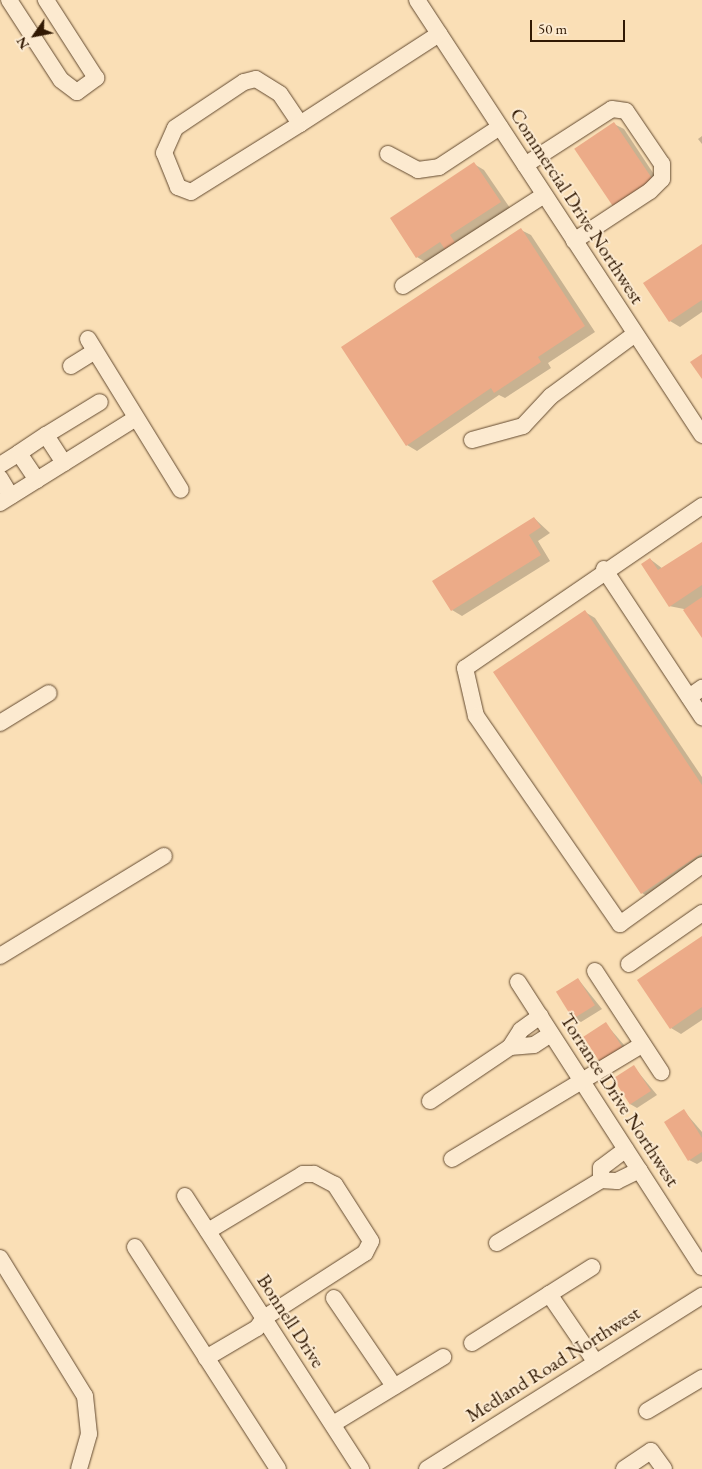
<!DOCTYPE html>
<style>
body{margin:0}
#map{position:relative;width:702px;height:1469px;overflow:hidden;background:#fadfb6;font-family:"EB Garamond",serif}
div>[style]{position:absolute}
.shadow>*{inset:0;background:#0003}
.building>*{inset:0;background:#ecab88;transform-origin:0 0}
.roads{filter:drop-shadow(0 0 1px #634a30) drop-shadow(0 0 1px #634a30)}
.minor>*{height:16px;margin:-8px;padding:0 8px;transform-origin:8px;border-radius:8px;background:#fcead0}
span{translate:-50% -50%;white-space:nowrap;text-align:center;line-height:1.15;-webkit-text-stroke:4px #fcead0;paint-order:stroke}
.street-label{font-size:20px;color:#311903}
.north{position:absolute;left:10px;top:10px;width:50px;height:50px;-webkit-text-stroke:4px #fcead0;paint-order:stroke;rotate:237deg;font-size:14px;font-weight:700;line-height:20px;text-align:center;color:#311903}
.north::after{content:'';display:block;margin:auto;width:18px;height:22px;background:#311903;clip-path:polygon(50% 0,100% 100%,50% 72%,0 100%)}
.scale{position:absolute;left:530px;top:20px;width:95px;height:22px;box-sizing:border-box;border:2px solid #311903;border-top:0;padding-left:6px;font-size:15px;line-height:18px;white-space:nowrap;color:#311903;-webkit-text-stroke:4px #fcead0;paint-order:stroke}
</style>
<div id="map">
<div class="shadow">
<i style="clip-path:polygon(614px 124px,624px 129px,663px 188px,625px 213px)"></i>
<i style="clip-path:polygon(702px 136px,702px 144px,698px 139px)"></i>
<i style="clip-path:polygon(474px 164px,484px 170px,510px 208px,427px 263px,417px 257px)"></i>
<i style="clip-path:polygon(521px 230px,531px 235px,595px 332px,548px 363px,551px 368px,505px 398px,499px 395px,417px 451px,407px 445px)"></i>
<i style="clip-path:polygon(702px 245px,702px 312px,680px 327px,670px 321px)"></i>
<i style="clip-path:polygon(534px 518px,550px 533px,538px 541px,550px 561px,462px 616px,452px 610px)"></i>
<i style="clip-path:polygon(702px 543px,702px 636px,684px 609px,669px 606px,650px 559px,663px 569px)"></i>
<i style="clip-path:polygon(585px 612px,595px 618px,702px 777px,702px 865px,652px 899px,642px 893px)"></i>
<i style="clip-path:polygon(702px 938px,702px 1020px,681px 1034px,671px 1028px)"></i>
<i style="clip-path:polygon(578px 979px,602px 1009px,581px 1022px,573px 1018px)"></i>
<i style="clip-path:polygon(606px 1024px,630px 1052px,610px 1066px)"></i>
<i style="clip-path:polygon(634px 1067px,657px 1095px,637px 1108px,630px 1104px)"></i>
<i style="clip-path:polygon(684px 1111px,702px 1132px,702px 1161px,697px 1164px,689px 1160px)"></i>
</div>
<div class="building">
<i style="left:614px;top:122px;width:72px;height:48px;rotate:56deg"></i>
<i style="clip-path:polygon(474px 162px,501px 202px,450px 235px,458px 247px,448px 254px,440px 242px,416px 258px,390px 218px)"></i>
<i style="clip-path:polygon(521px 228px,585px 326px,538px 357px,541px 362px,494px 393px,491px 388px,406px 446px,341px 347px)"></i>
<i style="clip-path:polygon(702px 244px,702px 300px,669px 322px,643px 283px)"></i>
<i style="clip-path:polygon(702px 354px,702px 379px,690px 362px)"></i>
<i style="clip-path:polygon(534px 517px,541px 527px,529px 535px,541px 555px,451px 611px,432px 581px)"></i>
<i style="clip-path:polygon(702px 542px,702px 585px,669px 607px,641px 564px,650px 558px,658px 570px)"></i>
<i style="clip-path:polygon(702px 597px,702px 638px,683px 610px)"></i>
<i style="clip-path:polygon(585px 610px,702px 785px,702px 853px,641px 894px,493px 672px)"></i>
<i style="clip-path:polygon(702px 936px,702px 1007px,670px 1029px,637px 980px)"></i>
<i style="left:578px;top:978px;width:32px;height:26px;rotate:58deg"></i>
<i style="left:606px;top:1022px;width:31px;height:27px;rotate:57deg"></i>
<i style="left:634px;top:1065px;width:31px;height:25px;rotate:57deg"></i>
<i style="clip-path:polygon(684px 1109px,702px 1138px,702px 1152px,688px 1161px,664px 1122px)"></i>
</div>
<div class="roads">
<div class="minor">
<i style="left:9px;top:0;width:95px;rotate:57deg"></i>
<i style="left:61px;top:80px;width:20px;rotate:37deg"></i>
<i style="left:77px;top:92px;width:24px;rotate:-36deg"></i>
<i style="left:96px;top:78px;width:93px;rotate:-122.7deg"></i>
<i style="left:417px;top:0;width:520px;rotate:56.77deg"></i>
<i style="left:256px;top:79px;width:28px;rotate:32deg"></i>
<i style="left:280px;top:94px;width:36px;rotate:56deg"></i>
<i style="left:300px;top:124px;width:128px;rotate:148deg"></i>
<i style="left:191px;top:192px;width:14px;rotate:-159deg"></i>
<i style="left:178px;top:187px;width:37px;rotate:-112deg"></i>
<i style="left:164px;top:153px;width:27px;rotate:-66deg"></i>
<i style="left:175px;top:128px;width:83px;rotate:-33.7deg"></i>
<i style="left:244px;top:82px;width:12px;rotate:-14deg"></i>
<i style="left:300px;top:124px;width:166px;rotate:-32.9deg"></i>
<i style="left:388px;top:154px;width:34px;rotate:28deg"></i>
<i style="left:418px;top:170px;width:21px;rotate:-8deg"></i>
<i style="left:439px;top:167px;width:73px;rotate:-33.3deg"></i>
<i style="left:525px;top:165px;width:103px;rotate:-32.8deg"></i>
<i style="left:612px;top:109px;width:14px;rotate:8deg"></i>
<i style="left:626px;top:111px;width:64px;rotate:55.8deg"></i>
<i style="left:662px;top:164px;width:15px;rotate:90deg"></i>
<i style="left:662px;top:179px;width:17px;rotate:135deg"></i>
<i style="left:650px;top:191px;width:91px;rotate:146.7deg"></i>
<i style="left:403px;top:286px;width:168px;rotate:-32.8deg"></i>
<i style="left:88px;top:339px;width:177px;rotate:58.4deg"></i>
<i style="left:71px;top:366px;width:28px;rotate:-32deg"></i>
<i style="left:472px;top:440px;width:53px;rotate:-15.4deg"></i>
<i style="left:523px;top:426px;width:41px;rotate:-47deg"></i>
<i style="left:551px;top:396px;width:104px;rotate:-36.4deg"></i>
<i style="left:64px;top:463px;width:33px;rotate:-123deg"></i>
<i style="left:46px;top:435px;width:63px;rotate:-31.4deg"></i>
<i style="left:0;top:465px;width:22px;rotate:-32deg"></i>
<i style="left:0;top:478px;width:21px;rotate:59deg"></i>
<i style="left:37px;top:480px;width:32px;rotate:-124deg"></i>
<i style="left:19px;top:453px;width:32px;rotate:-34deg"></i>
<i style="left:0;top:503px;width:160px;rotate:-32deg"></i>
<i style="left:702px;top:506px;width:287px;rotate:145.6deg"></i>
<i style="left:465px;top:668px;width:49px;rotate:77.1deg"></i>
<i style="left:476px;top:716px;width:253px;rotate:55.3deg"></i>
<i style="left:620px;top:924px;width:101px;rotate:-35.7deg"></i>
<i style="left:604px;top:569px;width:178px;rotate:56.5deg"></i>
<i style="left:689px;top:697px;width:16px;rotate:-35deg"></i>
<i style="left:0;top:723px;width:57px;rotate:-31.5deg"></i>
<i style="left:0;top:956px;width:192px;rotate:-31.4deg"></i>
<i style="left:629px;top:964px;width:89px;rotate:-34.9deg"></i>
<i style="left:595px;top:971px;width:121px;rotate:56.8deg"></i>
<i style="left:518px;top:982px;width:339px;rotate:57.2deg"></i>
<i style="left:510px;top:1047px;width:20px;rotate:-57deg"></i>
<i style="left:521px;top:1030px;width:24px;rotate:-36deg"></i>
<i style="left:430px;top:1101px;width:97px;rotate:-34deg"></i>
<i style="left:510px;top:1047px;width:24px;rotate:-5deg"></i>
<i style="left:534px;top:1045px;width:20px;rotate:-33deg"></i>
<i style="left:452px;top:1159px;width:222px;rotate:-31deg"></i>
<i style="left:601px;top:1180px;width:12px;rotate:-90deg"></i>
<i style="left:601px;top:1168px;width:31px;rotate:-37deg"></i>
<i style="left:185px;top:1196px;width:325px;rotate:57.2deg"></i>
<i style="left:497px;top:1243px;width:122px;rotate:-31.2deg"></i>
<i style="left:601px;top:1180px;width:16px;rotate:4deg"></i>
<i style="left:617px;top:1181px;width:25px;rotate:-26deg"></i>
<i style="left:135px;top:1247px;width:264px;rotate:57.2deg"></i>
<i style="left:0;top:1258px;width:162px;rotate:58.4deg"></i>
<i style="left:85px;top:1396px;width:38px;rotate:84deg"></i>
<i style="left:89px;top:1434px;width:36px;rotate:106deg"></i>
<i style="left:549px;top:1294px;width:83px;rotate:55.7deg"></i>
<i style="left:334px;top:1298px;width:107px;rotate:55.7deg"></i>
<i style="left:472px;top:1343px;width:142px;rotate:-32.3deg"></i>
<i style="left:206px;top:1358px;width:59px;rotate:-30.5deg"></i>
<i style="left:257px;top:1328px;width:12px;rotate:-55deg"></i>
<i style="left:264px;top:1318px;width:120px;rotate:-32.8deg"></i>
<i style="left:365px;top:1253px;width:13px;rotate:-63deg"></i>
<i style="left:371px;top:1241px;width:67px;rotate:-122.7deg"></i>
<i style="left:335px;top:1185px;width:24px;rotate:-152deg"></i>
<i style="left:314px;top:1174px;width:11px;rotate:180deg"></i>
<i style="left:303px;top:1174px;width:111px;rotate:149deg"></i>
<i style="left:647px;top:1411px;width:64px;rotate:-31deg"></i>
<i style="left:333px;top:1424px;width:129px;rotate:-31.3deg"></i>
<i style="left:427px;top:1469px;width:325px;rotate:-32.2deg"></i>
<i style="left:624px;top:1469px;width:32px;rotate:-34deg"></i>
<i style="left:651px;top:1451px;width:22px;rotate:54deg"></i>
</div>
</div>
<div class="street-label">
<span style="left:577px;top:206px;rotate:57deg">Commercial Drive Northwest</span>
<span style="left:620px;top:1100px;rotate:57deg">Torrance Drive Northwest</span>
<span style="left:291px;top:1321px;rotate:57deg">Bonnell Drive</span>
<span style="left:553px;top:1364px;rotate:-32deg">Medland Road Northwest</span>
</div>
<div class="north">N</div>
<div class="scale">50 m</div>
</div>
